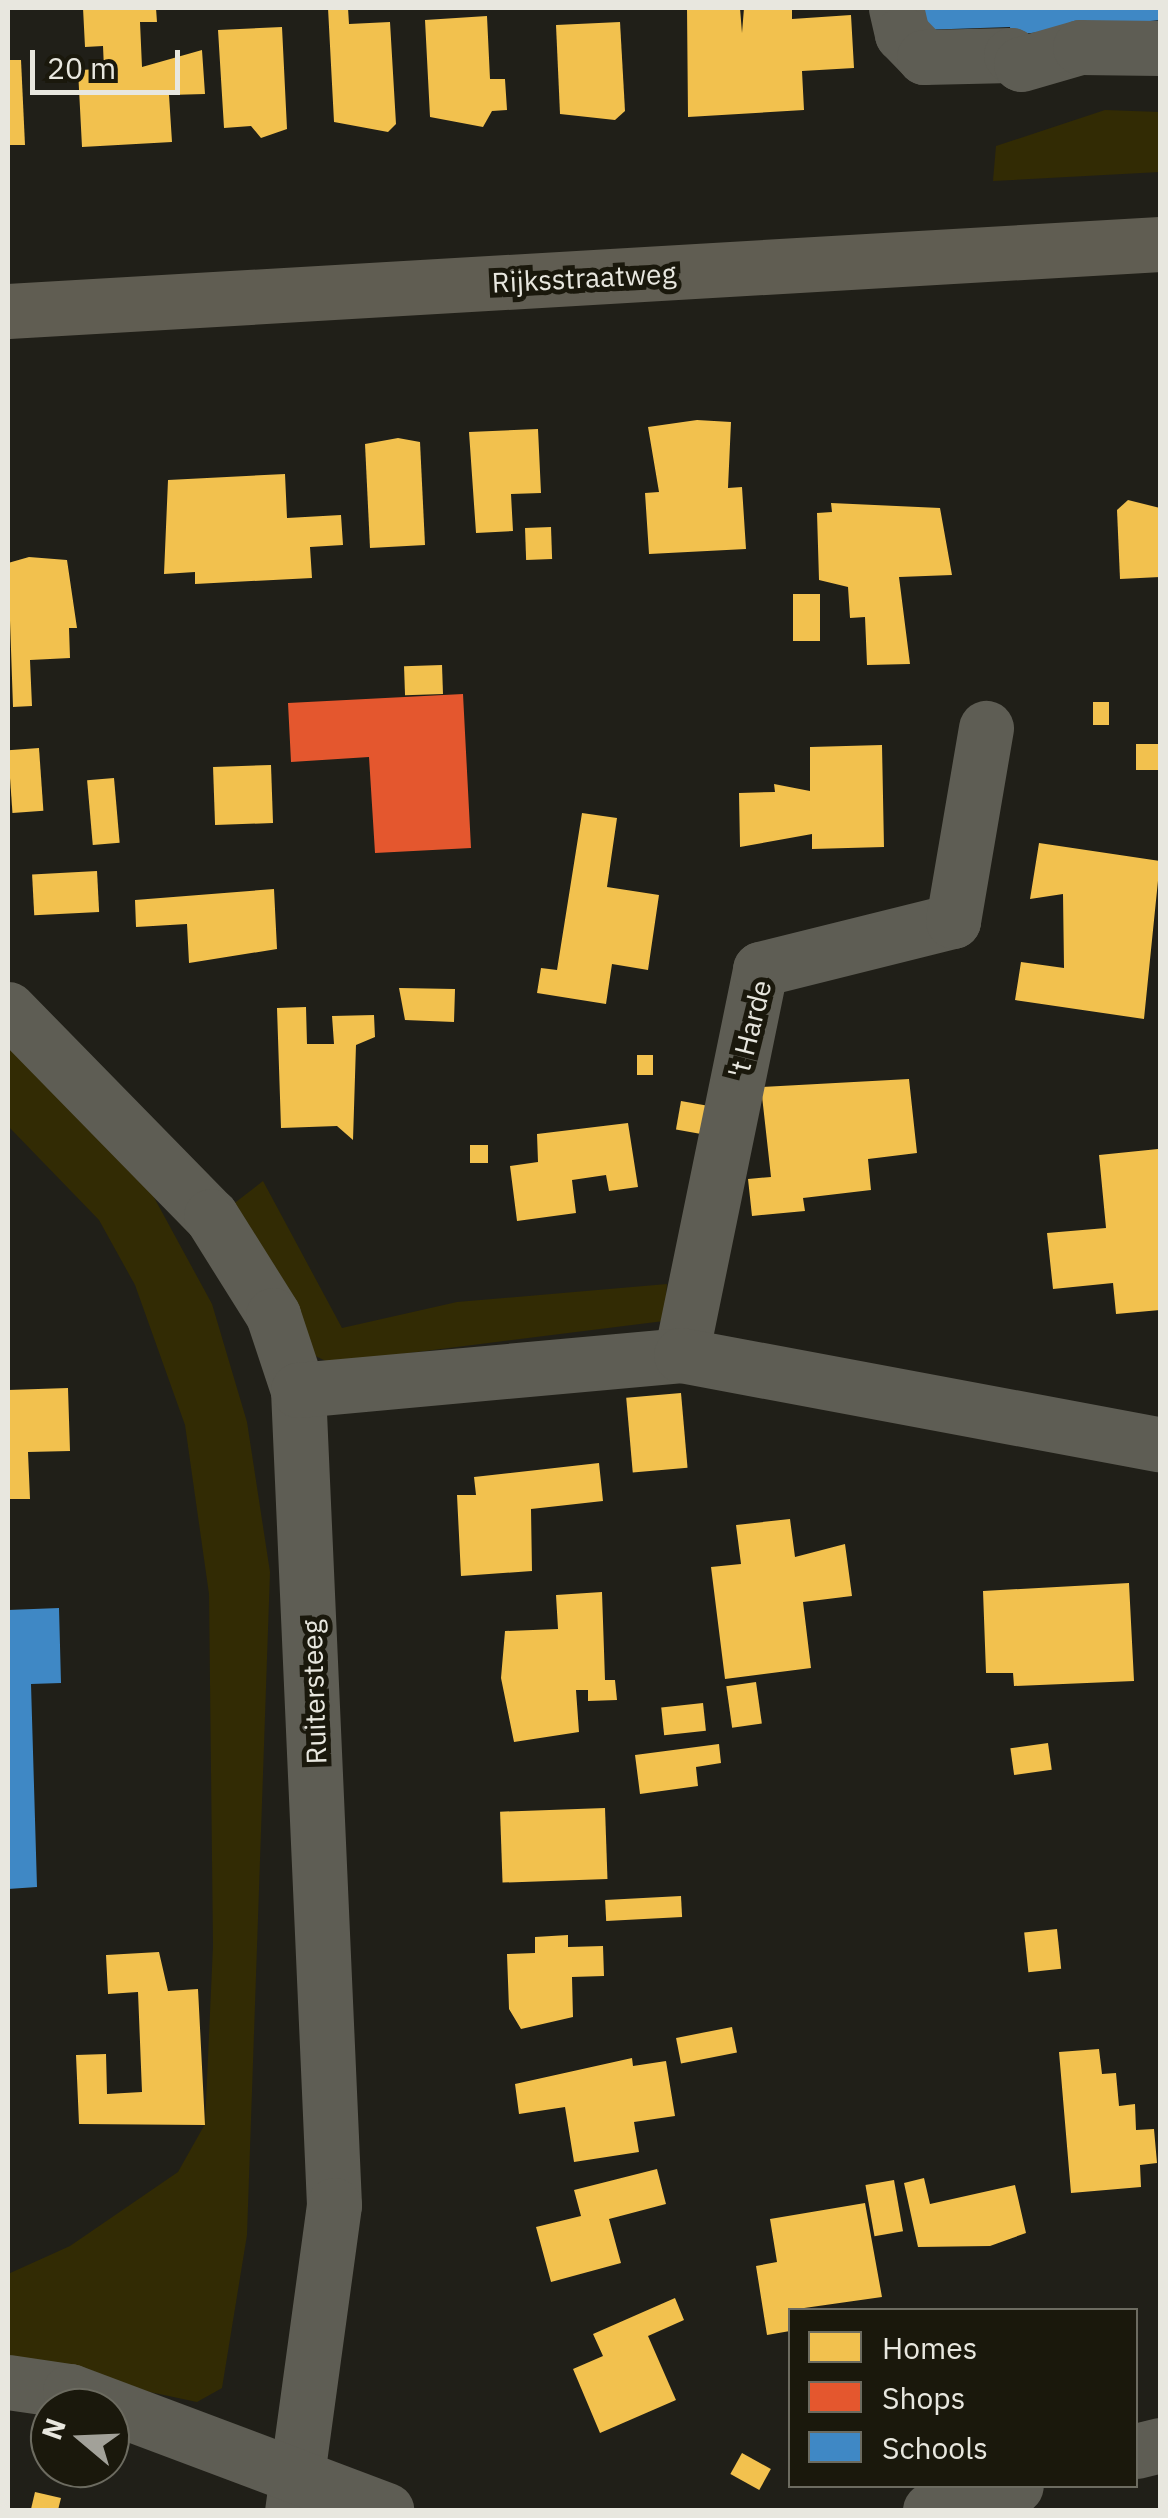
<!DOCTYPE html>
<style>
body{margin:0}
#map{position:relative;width:1168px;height:2518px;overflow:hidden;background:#201f18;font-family:"IBM Plex Sans",sans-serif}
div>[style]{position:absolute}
.green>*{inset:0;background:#322b04}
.homes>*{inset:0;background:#f2c14e;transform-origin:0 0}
.shops>*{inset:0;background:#e4572e}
.schools>*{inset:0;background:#3f88c5}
.minor>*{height:55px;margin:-27.5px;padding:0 27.5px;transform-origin:27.5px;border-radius:27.5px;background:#5e5d54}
.major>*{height:55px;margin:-27.5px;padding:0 27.5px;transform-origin:27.5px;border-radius:27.5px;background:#605d52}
span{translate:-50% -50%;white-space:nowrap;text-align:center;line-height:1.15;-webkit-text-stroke:10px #1a180c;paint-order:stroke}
.street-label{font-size:28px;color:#e8e7df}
.frame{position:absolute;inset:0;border:10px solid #e8e7df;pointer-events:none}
.legend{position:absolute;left:788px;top:2308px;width:350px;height:180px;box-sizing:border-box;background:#1a180c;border:2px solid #6c6b60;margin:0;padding:12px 18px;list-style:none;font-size:30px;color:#e8e7df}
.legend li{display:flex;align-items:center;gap:20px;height:50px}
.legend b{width:50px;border:2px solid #6c6b60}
.north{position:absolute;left:30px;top:2388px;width:100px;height:100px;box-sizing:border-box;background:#1a180c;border:2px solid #6c6b60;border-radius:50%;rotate:289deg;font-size:28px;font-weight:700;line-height:40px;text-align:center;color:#e8e7df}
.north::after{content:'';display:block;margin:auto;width:35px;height:45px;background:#a2a199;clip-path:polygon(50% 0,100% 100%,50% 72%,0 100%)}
.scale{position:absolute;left:30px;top:50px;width:150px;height:45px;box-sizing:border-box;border:5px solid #e8e7df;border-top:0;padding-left:12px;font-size:30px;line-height:35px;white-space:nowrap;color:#e8e7df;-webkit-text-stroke:8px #1a180c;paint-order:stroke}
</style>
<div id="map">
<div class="green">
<i style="clip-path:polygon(1105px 110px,1160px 112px,1160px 172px,993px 181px,996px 146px)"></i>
<i style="clip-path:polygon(8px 1046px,144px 1179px,212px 1304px,247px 1422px,270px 1572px,247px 2235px,222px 2388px,197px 2402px,8px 2362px,8px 2274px,70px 2246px,178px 2172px,205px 2124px,213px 1946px,209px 1594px,185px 1425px,135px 1285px,99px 1220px,8px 1126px)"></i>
<i style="clip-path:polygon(263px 1181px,342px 1328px,457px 1302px,667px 1284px,664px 1321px,330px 1363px,305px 1351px,232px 1205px)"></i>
</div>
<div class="homes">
<i style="clip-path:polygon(83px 8px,156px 8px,157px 22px,140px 22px,142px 67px,202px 50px,205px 94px,169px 95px,172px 142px,82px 147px,78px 70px,104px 69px,103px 46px,85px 47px)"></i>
<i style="clip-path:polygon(328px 8px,348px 8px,349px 24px,390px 22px,396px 124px,388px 132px,334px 122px)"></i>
<i style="clip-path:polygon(687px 8px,740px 8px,742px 33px,744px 8px,792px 8px,792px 19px,851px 15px,854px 68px,802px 71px,804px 110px,688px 117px)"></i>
<i style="clip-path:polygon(487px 16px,490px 79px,505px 79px,507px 110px,492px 111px,483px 127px,430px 117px,425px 20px)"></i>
<i style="clip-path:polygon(620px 22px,625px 111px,615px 120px,560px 114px,556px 25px)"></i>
<i style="clip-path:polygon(282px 27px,287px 129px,261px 138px,251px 126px,224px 128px,218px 30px)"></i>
<i style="clip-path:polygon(8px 60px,21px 60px,25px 145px,8px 145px)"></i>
<i style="clip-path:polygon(697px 420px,731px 422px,728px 488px,742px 487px,746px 549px,649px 554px,645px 493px,659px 492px,648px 427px)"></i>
<i style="clip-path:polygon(538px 429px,541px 493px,511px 494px,513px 531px,476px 533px,469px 432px)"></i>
<i style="clip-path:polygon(398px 438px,420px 442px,425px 545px,370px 548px,365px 444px)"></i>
<i style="clip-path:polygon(285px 474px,287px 518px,341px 515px,343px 545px,310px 547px,312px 578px,195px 584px,195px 572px,164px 574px,168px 480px)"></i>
<i style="clip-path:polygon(1128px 500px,1160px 508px,1160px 577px,1120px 579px,1117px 510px)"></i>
<i style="clip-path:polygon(831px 503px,940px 508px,952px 575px,899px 577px,910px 664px,867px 665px,865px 617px,850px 618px,848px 587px,819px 580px,817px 513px,832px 512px)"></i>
<i style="left:551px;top:527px;width:32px;height:26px;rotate:88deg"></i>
<i style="clip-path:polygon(29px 557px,67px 560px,77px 628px,69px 628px,70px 658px,30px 660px,32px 706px,13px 707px,8px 563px)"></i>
<i style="left:793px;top:594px;width:27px;height:47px"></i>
<i style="left:442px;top:665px;width:29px;height:38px;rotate:88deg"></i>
<i style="left:1093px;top:702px;width:16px;height:23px"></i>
<i style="left:1160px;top:744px;width:26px;height:24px;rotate:90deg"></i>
<i style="clip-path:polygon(882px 745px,884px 847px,812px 849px,812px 834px,740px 847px,739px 793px,775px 792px,774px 784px,810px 791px,810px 747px)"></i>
<i style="left:39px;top:748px;width:63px;height:31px;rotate:86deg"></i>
<i style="left:271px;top:765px;width:58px;height:58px;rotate:88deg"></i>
<i style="left:114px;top:778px;width:65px;height:27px;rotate:85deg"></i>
<i style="clip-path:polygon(582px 813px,617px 818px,607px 887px,659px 895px,648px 970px,612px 964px,606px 1004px,537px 993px,541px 968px,557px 970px)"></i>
<i style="clip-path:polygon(1039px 843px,1160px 861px,1144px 1019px,1015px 1000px,1021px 962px,1064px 968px,1063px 894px,1030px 899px)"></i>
<i style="left:97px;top:871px;width:41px;height:65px;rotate:87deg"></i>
<i style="clip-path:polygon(274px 889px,277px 949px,189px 963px,187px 924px,136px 927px,135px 900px)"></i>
<i style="clip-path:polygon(399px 988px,455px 989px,454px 1022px,405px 1020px)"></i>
<i style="clip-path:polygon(306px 1007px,307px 1044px,334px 1044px,332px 1016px,374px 1015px,375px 1037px,356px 1045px,353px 1140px,337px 1126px,281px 1128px,277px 1008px)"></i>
<i style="left:637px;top:1055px;width:16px;height:20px"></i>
<i style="clip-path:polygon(909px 1079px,917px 1153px,868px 1159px,871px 1190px,803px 1198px,805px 1211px,752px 1216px,748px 1179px,771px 1177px,761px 1087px)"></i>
<i style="left:681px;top:1101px;width:27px;height:29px;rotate:10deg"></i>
<i style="clip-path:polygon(628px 1123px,638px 1187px,609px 1191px,606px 1175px,572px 1180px,576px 1213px,517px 1221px,510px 1166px,538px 1162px,537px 1134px)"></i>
<i style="left:470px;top:1145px;width:18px;height:18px"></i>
<i style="clip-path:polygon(1158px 1149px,1160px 1310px,1116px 1314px,1113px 1283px,1053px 1289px,1047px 1233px,1106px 1228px,1099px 1155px)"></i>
<i style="clip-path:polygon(68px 1388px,70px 1451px,28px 1452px,30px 1499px,8px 1499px,8px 1390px)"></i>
<i style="left:681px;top:1393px;width:75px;height:55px;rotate:85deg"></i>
<i style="clip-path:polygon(599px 1463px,603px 1501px,531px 1509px,532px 1571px,461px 1576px,457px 1495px,476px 1495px,474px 1477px)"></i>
<i style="clip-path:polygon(790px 1519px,795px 1557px,845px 1544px,852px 1596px,803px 1602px,811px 1668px,725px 1679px,711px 1567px,741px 1564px,736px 1525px)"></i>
<i style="clip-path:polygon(1129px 1583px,1134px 1681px,1014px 1686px,1013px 1673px,986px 1673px,983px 1591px)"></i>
<i style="clip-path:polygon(602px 1592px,605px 1680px,615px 1680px,617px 1700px,588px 1701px,588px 1690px,576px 1690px,579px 1732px,514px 1742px,501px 1678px,505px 1631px,558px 1629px,556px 1595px)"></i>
<i style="left:756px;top:1682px;width:42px;height:30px;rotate:82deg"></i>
<i style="left:703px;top:1703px;width:28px;height:42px;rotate:84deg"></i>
<i style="left:1048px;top:1743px;width:27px;height:38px;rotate:82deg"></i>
<i style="clip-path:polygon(719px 1744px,721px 1763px,696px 1767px,698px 1786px,640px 1794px,635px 1755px)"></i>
<i style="left:605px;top:1808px;width:71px;height:105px;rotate:88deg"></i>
<i style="left:681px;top:1896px;width:21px;height:76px;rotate:87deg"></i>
<i style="left:1057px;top:1929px;width:40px;height:33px;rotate:84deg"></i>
<i style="clip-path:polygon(568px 1935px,568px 1947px,603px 1946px,604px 1976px,572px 1977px,573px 2017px,521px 2029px,509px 2009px,507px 1954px,535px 1953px,535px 1937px)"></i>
<i style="clip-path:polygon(159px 1952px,168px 1991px,198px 1989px,205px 2125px,79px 2124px,76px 2055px,106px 2054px,107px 2094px,142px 2092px,138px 1992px,108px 1994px,106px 1955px)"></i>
<i style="left:732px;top:2027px;width:26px;height:57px;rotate:79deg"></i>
<i style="clip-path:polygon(1099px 2049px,1102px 2074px,1116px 2073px,1119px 2106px,1135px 2104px,1136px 2130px,1154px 2129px,1157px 2163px,1140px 2165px,1141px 2187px,1071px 2193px,1059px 2052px)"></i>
<i style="clip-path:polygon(632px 2058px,633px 2066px,666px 2061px,675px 2116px,634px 2122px,639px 2152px,574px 2162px,565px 2107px,519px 2114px,515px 2084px)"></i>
<i style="clip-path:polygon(657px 2169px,666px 2204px,609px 2219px,621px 2263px,551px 2282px,536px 2227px,581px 2216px,574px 2190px)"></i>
<i style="clip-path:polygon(924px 2178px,930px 2204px,1015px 2185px,1026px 2233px,990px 2246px,918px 2247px,904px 2183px)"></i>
<i style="left:894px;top:2180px;width:52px;height:29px;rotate:80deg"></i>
<i style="clip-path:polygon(865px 2203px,882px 2297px,790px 2310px,790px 2331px,767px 2335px,756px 2266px,777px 2262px,770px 2219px)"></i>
<i style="clip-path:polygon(675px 2298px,684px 2320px,648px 2336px,676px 2400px,600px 2433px,573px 2369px,603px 2356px,593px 2334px)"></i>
<i style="left:742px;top:2453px;width:33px;height:24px;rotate:29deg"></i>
<i style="clip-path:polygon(35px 2492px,61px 2498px,58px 2510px,31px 2509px)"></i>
</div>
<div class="shops">
<i style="clip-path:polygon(463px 694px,471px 848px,375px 853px,369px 757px,291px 762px,288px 703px)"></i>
</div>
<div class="schools">
<i style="clip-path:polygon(919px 8px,1160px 8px,1160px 20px,1011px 35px,1010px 27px,921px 30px)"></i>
<i style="clip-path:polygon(59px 1608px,61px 1683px,31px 1684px,37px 1887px,8px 1889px,8px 1610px)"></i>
</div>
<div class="minor">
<i style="left:896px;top:8px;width:27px;rotate:77deg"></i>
<i style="left:902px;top:34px;width:32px;rotate:46deg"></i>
<i style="left:924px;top:57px;width:87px;rotate:-1.3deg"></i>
<i style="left:1011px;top:55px;width:13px;rotate:42deg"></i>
<i style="left:1021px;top:64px;width:61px;rotate:-16.1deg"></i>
<i style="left:1080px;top:47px;width:80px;rotate:0.7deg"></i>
<i style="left:8px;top:1009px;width:290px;rotate:45.6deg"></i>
<i style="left:211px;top:1216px;width:117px;rotate:57.9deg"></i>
<i style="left:273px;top:1315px;width:79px;rotate:71.6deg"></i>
<i style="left:298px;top:1390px;width:816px;rotate:87.47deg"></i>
<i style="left:334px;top:2205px;width:308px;rotate:97.8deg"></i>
<i style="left:681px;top:1355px;width:394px;rotate:-78.4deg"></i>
<i style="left:760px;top:969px;width:199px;rotate:-14deg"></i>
<i style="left:953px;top:921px;width:196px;rotate:-80.3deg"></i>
<i style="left:298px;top:1390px;width:385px;rotate:-5.2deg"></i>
<i style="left:681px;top:1355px;width:487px;rotate:10.6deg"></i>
<i style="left:8px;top:2382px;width:63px;rotate:8.3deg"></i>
<i style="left:70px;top:2391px;width:338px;rotate:20.6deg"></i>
<i style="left:1136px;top:2451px;width:25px;rotate:-14deg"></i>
<i style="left:930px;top:2510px;width:89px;rotate:-15.6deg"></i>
</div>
<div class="major">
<i style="left:8px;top:311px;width:1154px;rotate:-3.33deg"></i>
</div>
<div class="street-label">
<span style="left:584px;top:278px;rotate:-3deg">Rijksstraatweg</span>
<span style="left:750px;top:1029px;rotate:-76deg">'t Harde</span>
<span style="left:314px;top:1692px;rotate:-92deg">Ruitersteeg</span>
</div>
<div class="frame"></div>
<ul class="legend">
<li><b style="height:28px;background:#f2c14e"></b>Homes</li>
<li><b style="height:28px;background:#e4572e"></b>Shops</li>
<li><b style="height:28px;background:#3f88c5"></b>Schools</li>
</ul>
<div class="north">N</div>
<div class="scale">20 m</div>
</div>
